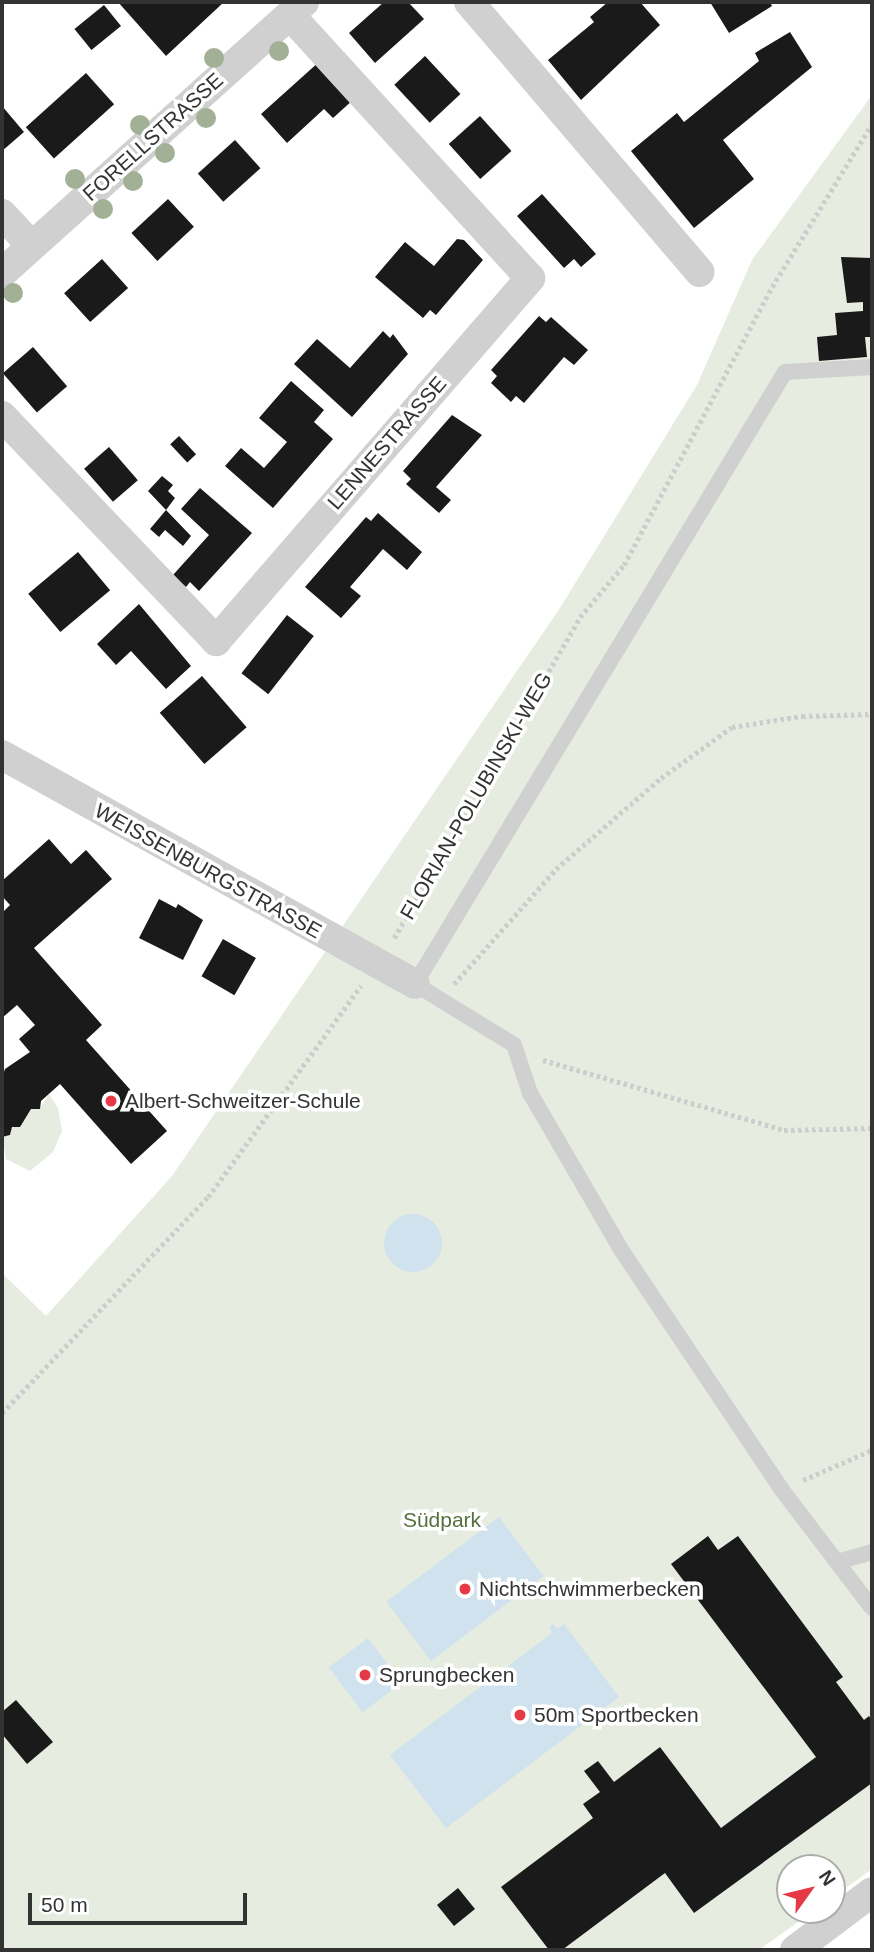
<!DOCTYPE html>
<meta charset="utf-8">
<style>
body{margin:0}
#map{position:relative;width:874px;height:1952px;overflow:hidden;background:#fff;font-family:Helvetica,sans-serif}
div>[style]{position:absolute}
.green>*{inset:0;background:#e6ecdf}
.water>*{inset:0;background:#cfe2ee;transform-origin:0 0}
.round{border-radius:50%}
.building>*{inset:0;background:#1a1a1a;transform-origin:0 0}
.path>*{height:4.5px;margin-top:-2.25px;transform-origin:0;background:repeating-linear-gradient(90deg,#cdcdcd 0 3.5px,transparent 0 7px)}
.lane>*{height:16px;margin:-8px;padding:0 8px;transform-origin:8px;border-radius:8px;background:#d0d0d0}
.street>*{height:30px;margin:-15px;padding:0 15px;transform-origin:15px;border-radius:15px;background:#d0d0d0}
.trees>*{width:20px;height:20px;margin:-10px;border-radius:50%;background:#a2b095}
.dots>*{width:19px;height:19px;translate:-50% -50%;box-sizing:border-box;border:4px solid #fff;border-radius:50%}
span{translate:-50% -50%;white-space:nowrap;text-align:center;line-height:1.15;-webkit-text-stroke:7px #fff;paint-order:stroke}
.street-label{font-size:21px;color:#333}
.poi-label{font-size:21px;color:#333}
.left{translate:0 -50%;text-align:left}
.park-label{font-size:21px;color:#56703f}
.frame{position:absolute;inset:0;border:4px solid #333;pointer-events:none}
.north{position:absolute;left:776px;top:1854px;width:70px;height:70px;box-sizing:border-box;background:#fff;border:2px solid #adadad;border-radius:50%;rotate:56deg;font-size:19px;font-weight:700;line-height:28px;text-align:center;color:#333}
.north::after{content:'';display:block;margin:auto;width:24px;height:32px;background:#e63946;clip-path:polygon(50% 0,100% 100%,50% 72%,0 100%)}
.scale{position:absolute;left:28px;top:1893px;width:219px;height:32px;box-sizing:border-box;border:4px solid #333;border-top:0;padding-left:9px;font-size:21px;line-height:24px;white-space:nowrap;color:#333;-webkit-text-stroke:5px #fff;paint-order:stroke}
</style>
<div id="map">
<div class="green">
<i style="clip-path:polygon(872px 95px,872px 1869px,832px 1898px,832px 1868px,790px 1868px,790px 1910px,815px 1910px,759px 1950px,2px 1950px,2px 1273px,46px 1316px,172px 1176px,560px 608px,697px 385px,752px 260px)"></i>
<i style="clip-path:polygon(49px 1094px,58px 1108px,62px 1131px,53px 1152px,30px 1171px,6px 1159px,2px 1137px,10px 1135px,12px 1127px,19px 1127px,31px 1109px,40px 1108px)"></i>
</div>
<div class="water">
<i class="round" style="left:384px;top:1214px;width:58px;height:58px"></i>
<i style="left:499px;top:1517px;width:74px;height:141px;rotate:53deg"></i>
<i style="clip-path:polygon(553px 1624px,557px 1629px,564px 1624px,619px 1697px,446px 1828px,390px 1755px,552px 1633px,549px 1627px)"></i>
<i style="left:368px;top:1638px;width:56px;height:49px;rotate:53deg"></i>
</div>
<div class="building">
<i style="clip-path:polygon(118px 2px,224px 2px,166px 56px)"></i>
<i style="clip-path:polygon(384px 2px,408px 2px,424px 19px,375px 63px,349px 33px)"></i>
<i style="clip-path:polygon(608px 2px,640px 2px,660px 25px,581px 100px,548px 60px,594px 22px,590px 17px)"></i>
<i style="clip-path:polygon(710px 2px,770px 2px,772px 6px,729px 33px)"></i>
<i style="left:104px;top:5px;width:27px;height:38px;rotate:51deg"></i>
<i style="clip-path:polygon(790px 32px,812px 67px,723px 140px,754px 179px,694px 228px,631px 151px,677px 113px,684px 122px,759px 61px,755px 53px)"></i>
<i style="left:425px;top:56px;width:52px;height:42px;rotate:47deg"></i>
<i style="clip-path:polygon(320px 61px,354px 99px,333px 118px,324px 109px,287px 143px,261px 114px)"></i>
<i style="left:86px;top:73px;width:42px;height:81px;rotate:48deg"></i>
<i style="clip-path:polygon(2px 106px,24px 132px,2px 151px)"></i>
<i style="left:480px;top:116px;width:47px;height:42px;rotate:48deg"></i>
<i style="left:235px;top:140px;width:38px;height:50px;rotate:48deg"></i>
<i style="clip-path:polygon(542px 194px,596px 254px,581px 267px,574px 259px,564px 268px,517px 216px)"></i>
<i style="left:168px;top:199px;width:38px;height:50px;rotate:47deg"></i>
<i style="clip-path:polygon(457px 239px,464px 240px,483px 260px,436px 315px,430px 310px,423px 318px,375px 277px,405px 242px,434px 266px)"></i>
<i style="clip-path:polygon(841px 257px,872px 258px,872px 337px,865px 337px,867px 357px,819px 361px,817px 337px,837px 335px,835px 313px,863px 311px,863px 302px,847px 303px)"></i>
<i style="left:102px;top:259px;width:39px;height:51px;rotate:48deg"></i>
<i style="clip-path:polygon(539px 316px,546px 322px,551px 317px,588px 350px,574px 365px,564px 357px,524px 403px,516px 396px,511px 402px,491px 383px,497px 376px,491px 370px)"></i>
<i style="clip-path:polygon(383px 331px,390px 338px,393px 334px,408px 354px,352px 417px,294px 364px,317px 339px,350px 368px)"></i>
<i style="left:33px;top:347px;width:52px;height:40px;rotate:49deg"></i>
<i style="clip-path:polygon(291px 381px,324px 410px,314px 422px,333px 439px,273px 508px,225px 466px,241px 448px,264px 468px,287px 442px,259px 418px)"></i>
<i style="clip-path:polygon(452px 415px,482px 435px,436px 487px,451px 500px,439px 513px,406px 484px,411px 479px,403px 471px)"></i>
<i style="left:179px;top:436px;width:25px;height:12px;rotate:47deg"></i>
<i style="left:109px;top:447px;width:44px;height:33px;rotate:49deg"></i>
<i style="clip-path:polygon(162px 476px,173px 485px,168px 491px,175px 498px,166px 510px,148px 491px)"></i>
<i style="clip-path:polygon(200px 488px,252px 533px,199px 591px,190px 582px,186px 587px,173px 575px,209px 535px,181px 509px)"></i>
<i style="clip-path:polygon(166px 510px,191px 536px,183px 546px,165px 530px,159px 537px,150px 529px)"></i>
<i style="clip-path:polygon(378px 513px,422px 552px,407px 570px,383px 549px,350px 587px,361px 596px,341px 618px,305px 587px,366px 517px,371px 521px)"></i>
<i style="left:78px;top:552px;width:50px;height:65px;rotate:50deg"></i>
<i style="clip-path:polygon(139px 604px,191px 666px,166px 689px,131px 651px,116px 665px,97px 644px)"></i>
<i style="left:287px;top:615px;width:34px;height:74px;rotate:38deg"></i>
<i style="left:202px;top:676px;width:68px;height:56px;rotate:49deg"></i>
<i style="clip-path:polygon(49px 839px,71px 864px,86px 850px,112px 879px,34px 948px,102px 1025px,86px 1040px,167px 1131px,131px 1164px,60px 1084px,41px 1101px,40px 1109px,31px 1109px,20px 1127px,12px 1127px,10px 1135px,2px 1137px,2px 1077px,5px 1069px,30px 1052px,19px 1039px,35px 1025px,17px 1005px,2px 1018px,2px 913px,10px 905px,2px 896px,2px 881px)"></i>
<i style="clip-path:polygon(159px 899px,176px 908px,178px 904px,203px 920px,183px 960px,139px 938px)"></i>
<i style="left:223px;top:939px;width:38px;height:43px;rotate:30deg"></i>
<i style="clip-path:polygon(708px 1536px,718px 1550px,738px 1536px,843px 1677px,836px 1682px,864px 1720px,869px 1716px,872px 1721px,872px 1783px,694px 1913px,665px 1873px,562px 1950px,549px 1950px,501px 1887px,593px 1818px,583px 1804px,600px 1792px,584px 1771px,598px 1761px,614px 1782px,660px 1747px,721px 1828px,816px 1757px,671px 1564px)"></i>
<i style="clip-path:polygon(16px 1700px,53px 1742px,27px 1764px,2px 1734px,2px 1712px)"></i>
<i style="left:458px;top:1888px;width:27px;height:27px;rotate:51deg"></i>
</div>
<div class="path">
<i style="left:394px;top:938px;width:371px;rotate:-59.9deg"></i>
<i style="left:580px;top:617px;width:68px;rotate:-49.8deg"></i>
<i style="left:624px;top:565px;width:315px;rotate:-62deg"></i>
<i style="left:772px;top:287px;width:191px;rotate:-58.5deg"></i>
<i style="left:454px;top:984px;width:154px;rotate:-48.4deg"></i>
<i style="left:556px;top:869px;width:139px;rotate:-40.9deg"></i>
<i style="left:661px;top:778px;width:87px;rotate:-35.7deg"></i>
<i style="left:732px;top:727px;width:71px;rotate:-8.9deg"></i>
<i style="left:802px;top:716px;width:70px;rotate:-1.6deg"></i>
<i style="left:543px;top:1060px;width:251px;rotate:16.2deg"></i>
<i style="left:784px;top:1130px;width:88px;rotate:-1.3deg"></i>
<i style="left:2px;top:1413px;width:298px;rotate:-46.4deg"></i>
<i style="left:208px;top:1197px;width:261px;rotate:-54.1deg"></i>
<i style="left:803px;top:1480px;width:75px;rotate:-23.5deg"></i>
</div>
<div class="lane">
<i style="left:872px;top:367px;width:87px;rotate:176.7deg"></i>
<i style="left:785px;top:372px;width:715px;rotate:121.16deg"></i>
<i style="left:415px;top:984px;width:116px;rotate:31.6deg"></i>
<i style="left:514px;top:1045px;width:51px;rotate:71.6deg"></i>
<i style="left:530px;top:1093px;width:183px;rotate:59.8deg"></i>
<i style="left:622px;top:1251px;width:288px;rotate:56.2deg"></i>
<i style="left:782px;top:1490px;width:148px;rotate:52.7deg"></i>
<i style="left:837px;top:1562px;width:36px;rotate:-16deg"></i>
</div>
<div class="street">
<i style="left:469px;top:2px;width:355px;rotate:49.5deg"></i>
<i style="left:2px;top:214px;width:42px;rotate:46.9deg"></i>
<i style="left:2px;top:273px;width:406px;rotate:-41.9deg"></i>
<i style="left:2px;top:416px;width:311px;rotate:46.4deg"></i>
<i style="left:216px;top:641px;width:480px;rotate:-49.1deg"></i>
<i style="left:530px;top:278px;width:356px;rotate:-132.4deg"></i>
<i style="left:2px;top:755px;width:472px;rotate:29deg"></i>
<i style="left:795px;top:1950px;width:96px;rotate:-37deg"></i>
</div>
<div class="trees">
<i style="left:279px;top:51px"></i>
<i style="left:214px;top:58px"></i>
<i style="left:206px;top:118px"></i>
<i style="left:140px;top:125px"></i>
<i style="left:165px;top:153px"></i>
<i style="left:75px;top:179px"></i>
<i style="left:133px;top:181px"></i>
<i style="left:103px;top:209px"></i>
<i style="left:13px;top:293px"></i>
</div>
<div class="dots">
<i style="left:111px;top:1101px;background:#e63946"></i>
<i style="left:465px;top:1589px;background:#e63946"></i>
<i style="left:365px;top:1675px;background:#e63946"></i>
<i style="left:520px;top:1715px;background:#e63946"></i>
</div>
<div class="street-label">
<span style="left:153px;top:137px;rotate:-42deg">FORELLSTRASSE</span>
<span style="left:387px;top:443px;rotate:-49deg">LENNESTRASSE</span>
<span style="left:476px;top:796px;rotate:-60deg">FLORIAN-POLUBINSKI-WEG</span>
<span style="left:208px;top:871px;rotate:29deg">WEISSENBURGSTRASSE</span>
</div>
<div class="poi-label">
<span class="left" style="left:125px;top:1101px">Albert-Schweitzer-Schule</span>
<span class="left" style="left:479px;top:1589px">Nichtschwimmerbecken</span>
<span class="left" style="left:379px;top:1675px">Sprungbecken</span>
<span class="left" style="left:534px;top:1715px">50m Sportbecken</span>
</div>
<div class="park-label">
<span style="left:442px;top:1520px">Südpark</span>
</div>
<div class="frame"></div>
<div class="north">N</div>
<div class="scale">50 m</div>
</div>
